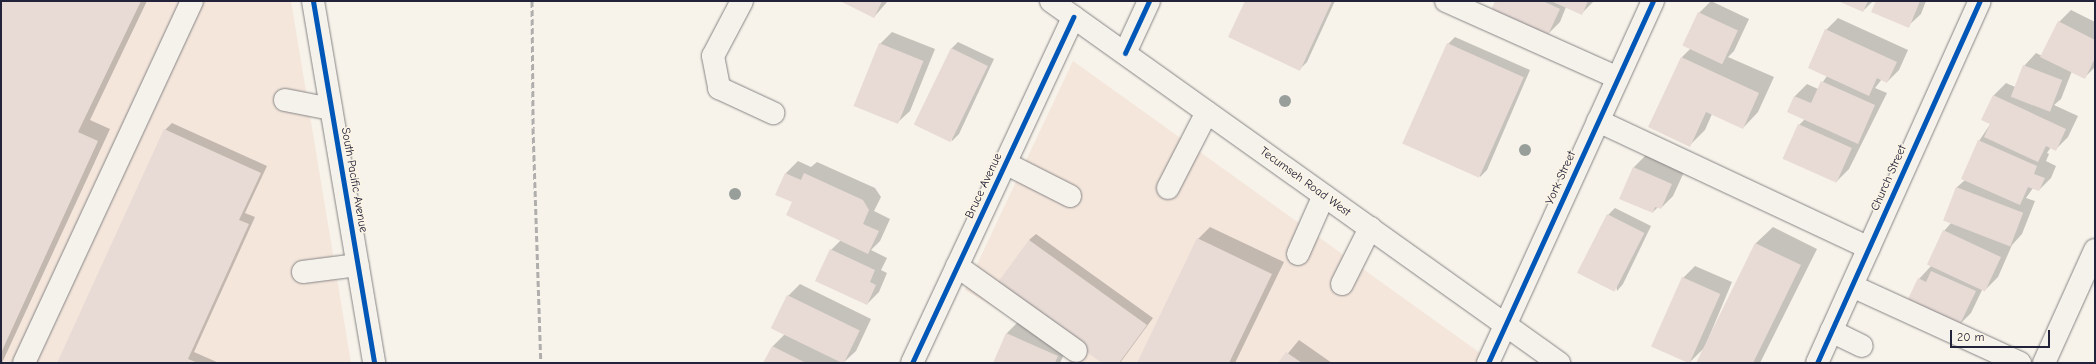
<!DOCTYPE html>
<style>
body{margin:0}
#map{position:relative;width:2096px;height:364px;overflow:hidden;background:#f7f3ea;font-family:"Comic Neue",sans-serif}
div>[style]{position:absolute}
.built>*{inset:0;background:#f4e6db}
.shadow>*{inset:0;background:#0003}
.building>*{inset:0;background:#e8dbd5;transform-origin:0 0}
.roads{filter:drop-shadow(0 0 1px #868485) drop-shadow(0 0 1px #868485)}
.minor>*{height:22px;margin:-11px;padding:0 11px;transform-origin:11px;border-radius:11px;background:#f5f2ec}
.major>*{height:22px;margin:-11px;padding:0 11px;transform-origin:11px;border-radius:11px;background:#f5f2ec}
.rail>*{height:3px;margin-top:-1.5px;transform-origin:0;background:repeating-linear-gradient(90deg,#b0aead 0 6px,transparent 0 9px)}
.cycleway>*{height:5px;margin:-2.5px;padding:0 2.5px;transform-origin:2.5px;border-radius:2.5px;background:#0057b8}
.trees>*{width:12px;height:12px;margin:-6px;border-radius:50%;background:#989f9b}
span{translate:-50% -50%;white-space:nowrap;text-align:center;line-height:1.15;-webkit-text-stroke:3px #fcf5e5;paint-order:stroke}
.street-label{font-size:12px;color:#22223b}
.frame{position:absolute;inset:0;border:2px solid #22223b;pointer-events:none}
.scale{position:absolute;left:1950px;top:330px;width:100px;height:18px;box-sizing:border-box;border:2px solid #22223b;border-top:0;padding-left:5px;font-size:12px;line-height:14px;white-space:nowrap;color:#22223b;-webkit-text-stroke:3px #fcf5e5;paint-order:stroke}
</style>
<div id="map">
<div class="built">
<i style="clip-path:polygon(1px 1px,291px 1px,351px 363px,1px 363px)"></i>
<i style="clip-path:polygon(1073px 61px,1207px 157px,1494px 363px,1068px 363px,1073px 353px,965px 290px)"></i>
</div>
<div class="shadow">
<i style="clip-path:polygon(1px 1px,147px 1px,90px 120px,110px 129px,2px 363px)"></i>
<i style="clip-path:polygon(842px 1px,888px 1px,874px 17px)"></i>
<i style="clip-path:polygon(1246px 1px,1335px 1px,1307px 62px,1300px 69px)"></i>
<i style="clip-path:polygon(1496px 1px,1594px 1px,1581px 14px,1566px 7px,1560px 22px,1548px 34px)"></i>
<i style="clip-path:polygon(1711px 1px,1749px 19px,1734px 51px,1728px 57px,1774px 77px,1758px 112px,1743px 128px,1712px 114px,1705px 130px,1690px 145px,1682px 57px,1691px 48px,1699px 13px)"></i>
<i style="clip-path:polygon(1841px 1px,1873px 1px,1863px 11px)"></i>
<i style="clip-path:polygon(1877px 1px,1926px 1px,1921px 14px,1908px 26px)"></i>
<i style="clip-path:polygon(2071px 10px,2095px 22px,2095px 67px,2084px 78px,2072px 71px,2061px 99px,2054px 105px,2078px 116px,2068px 137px,2056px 149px,2051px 147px,2047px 153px,2049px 154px,2046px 161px,2056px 166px,2051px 178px,2039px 190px,2033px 188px,2026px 198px,2035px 201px,2022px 234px,2012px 245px,1998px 277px,1986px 289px,1983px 288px,1971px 313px,1959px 325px,1919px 279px,1931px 266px,1937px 267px,1944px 231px,1951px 223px,1956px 188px,1965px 180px,1979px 141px,1991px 123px,1982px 119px,1994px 95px,2006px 83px,2015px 87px,2024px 66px,2036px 53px,2042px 56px,2059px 22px)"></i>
<i style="clip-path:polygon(1838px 18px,1908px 50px,1899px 70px,1887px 82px,1882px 79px,1875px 88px,1887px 93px,1849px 169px,1837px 181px,1799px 125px,1805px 119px,1789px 112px,1795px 96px,1807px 84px,1818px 89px,1827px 76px,1826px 30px)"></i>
<i style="clip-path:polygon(892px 32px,935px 49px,910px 111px,897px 123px,880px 44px)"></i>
<i style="clip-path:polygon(1455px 37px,1530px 70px,1487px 170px,1480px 177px,1448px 44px)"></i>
<i style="clip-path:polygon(958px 42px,994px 59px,959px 134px,952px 141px,951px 49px)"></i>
<i style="clip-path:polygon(172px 123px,267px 166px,245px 213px,255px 217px,194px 352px,219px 363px,59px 363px,165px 130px)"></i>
<i style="clip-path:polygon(1646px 155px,1684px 172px,1673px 196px,1661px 208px,1658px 207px,1653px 212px,1634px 167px)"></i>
<i style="clip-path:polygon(798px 161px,811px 167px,817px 162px,875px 188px,881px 197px,874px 211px,890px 219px,880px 241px,871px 250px,887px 258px,881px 270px,887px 273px,879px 292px,867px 304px,831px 250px,841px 240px,793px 202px,786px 173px)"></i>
<i style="clip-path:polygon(1615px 208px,1651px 226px,1623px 284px,1617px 291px,1608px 215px)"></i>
<i style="clip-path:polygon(1210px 227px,1284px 262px,1235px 363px,1138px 363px,1198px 239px)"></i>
<i style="clip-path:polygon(1773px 227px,1817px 249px,1760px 363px,1697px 363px,1704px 348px,1689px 363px,1683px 278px,1695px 266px,1732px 282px,1706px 344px,1756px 243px)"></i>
<i style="clip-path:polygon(1036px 234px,1153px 318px,1120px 363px,1104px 363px,1029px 240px)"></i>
<i style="clip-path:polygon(800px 284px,871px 319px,856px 351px,843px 363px,764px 363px,773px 346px,785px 334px,788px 296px)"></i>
<i style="clip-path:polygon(1019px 321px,1069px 344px,1060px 363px,994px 363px,1007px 333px)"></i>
<i style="clip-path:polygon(1299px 340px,1332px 363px,1280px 363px)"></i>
</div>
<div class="building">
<i style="clip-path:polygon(1px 1px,141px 1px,78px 132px,98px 141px,1px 353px)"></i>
<i style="clip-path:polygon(840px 1px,882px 1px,874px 18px)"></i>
<i style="clip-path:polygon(1245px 1px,1332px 1px,1300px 71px,1228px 37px)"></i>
<i style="clip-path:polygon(1495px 1px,1543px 1px,1560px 9px,1548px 35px,1491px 10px)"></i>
<i style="clip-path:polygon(1551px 1px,1588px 1px,1582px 15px)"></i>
<i style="clip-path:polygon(1838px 1px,1868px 1px,1863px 12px)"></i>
<i style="clip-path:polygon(1876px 1px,1920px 1px,1909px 28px,1871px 12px)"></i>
<i style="left:1698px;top:12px;width:44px;height:37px;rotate:25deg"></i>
<i style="clip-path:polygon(2058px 21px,2095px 40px,2095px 58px,2085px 79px,2040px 57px)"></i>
<i style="clip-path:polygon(1825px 29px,1897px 62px,1887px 83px,1877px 78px,1869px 96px,1808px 68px)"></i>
<i style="left:879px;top:43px;width:48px;height:68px;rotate:22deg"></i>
<i style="left:1447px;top:43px;width:84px;height:110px;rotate:24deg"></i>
<i style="left:951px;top:48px;width:41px;height:85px;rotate:26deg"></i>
<i style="clip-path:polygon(1681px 57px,1759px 93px,1743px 129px,1706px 112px,1690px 147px,1648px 127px)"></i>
<i style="left:2023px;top:65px;width:42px;height:34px;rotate:21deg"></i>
<i style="clip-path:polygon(1821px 81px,1875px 105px,1858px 144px,1787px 112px,1794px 96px,1811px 103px)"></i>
<i style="clip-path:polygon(1993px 95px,2066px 129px,2056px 151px,2046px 146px,2038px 162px,1984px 137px,1990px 124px,1981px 120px)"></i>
<i style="left:1798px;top:124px;width:59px;height:38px;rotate:24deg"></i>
<i style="clip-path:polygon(164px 129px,261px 173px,239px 220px,249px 224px,188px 359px,198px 363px,57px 363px)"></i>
<i style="clip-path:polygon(1978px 140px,2037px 166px,2034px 174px,2045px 178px,2039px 191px,2028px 187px,2020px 205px,1961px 179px)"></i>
<i style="clip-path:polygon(1633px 167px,1672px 184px,1661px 209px,1655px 207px,1653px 213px,1619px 199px)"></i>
<i style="clip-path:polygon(785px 173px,801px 180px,804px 173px,863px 200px,869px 210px,863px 224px,879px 231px,868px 254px,786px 215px,792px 202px,775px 195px)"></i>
<i style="left:1956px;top:187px;width:72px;height:36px;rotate:21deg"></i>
<i style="left:1607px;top:214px;width:42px;height:66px;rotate:27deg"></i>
<i style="left:1943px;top:230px;width:64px;height:38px;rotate:25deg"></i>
<i style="clip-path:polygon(1197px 238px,1272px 274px,1229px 363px,1137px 363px)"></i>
<i style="clip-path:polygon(1029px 240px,1147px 325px,1119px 363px,1102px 363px,995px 286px)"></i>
<i style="clip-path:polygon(1755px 243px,1801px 265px,1753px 363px,1696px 363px)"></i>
<i style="clip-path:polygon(830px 249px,875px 270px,870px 282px,876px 285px,867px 305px,815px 281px)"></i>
<i style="clip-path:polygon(1931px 271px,1976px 291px,1959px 326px,1916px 306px,1917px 303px,1908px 299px,1918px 278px,1926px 282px)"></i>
<i style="left:1682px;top:277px;width:42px;height:76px;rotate:24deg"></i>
<i style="left:787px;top:295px;width:81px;height:37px;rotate:26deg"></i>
<i style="clip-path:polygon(1006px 333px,1058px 356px,1055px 363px,993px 363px)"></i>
<i style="clip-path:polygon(772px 346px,806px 363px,763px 363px)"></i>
<i style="clip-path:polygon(1286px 352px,1302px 363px,1278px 363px)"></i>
</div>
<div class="roads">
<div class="minor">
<i style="left:313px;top:1px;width:367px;rotate:80.4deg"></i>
<i style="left:742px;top:1px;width:62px;rotate:117.8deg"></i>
<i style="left:713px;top:56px;width:33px;rotate:79deg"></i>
<i style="left:719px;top:88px;width:60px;rotate:24.8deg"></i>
<i style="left:1446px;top:1px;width:188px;rotate:24.1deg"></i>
<i style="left:1125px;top:53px;width:57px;rotate:-65.2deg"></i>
<i style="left:285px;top:100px;width:47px;rotate:11.1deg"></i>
<i style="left:1598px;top:121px;width:299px;rotate:25.1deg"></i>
<i style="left:1005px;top:163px;width:73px;rotate:26.9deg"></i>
<i style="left:1168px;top:188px;width:85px;rotate:-62.8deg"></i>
<i style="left:1298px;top:254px;width:64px;rotate:-66.2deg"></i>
<i style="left:957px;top:266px;width:146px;rotate:35.5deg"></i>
<i style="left:303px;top:272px;width:55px;rotate:-7.3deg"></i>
<i style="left:1342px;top:284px;width:63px;rotate:-63.4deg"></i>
<i style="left:1852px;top:286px;width:185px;rotate:24.6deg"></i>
<i style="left:1831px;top:331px;width:34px;rotate:26deg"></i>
<i style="left:24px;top:363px;width:399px;rotate:-65.1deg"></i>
<i style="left:912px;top:363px;width:382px;rotate:-65deg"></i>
<i style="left:1488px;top:363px;width:398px;rotate:-65.5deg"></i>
<i style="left:1817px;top:363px;width:397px;rotate:-65.8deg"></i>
<i style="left:2044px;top:363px;width:124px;rotate:-65.7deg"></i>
</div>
<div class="major">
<i style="left:1051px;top:1px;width:624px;rotate:35.47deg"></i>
</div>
</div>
<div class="rail">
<i style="left:532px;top:1px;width:127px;rotate:89.5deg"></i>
<i style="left:533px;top:128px;width:235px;rotate:88.1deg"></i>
</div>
<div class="cycleway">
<i style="left:313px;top:1px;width:367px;rotate:80.4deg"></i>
<i style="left:1125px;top:53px;width:57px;rotate:-65.2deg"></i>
<i style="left:912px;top:363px;width:382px;rotate:-65deg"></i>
<i style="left:1488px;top:363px;width:398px;rotate:-65.5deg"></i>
<i style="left:1817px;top:363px;width:397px;rotate:-65.8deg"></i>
</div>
<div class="trees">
<i style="left:1285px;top:101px"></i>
<i style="left:1525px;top:150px"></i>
<i style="left:735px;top:194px"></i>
</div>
<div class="street-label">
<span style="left:1561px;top:178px;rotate:-66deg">York Street</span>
<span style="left:1889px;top:178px;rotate:-66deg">Church Street</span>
<span style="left:354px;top:180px;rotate:80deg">South Pacific Avenue</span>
<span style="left:1305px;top:182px;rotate:36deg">Tecumseh Road West</span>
<span style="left:984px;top:186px;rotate:-65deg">Bruce Avenue</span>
</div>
<div class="frame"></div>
<div class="scale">20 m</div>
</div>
